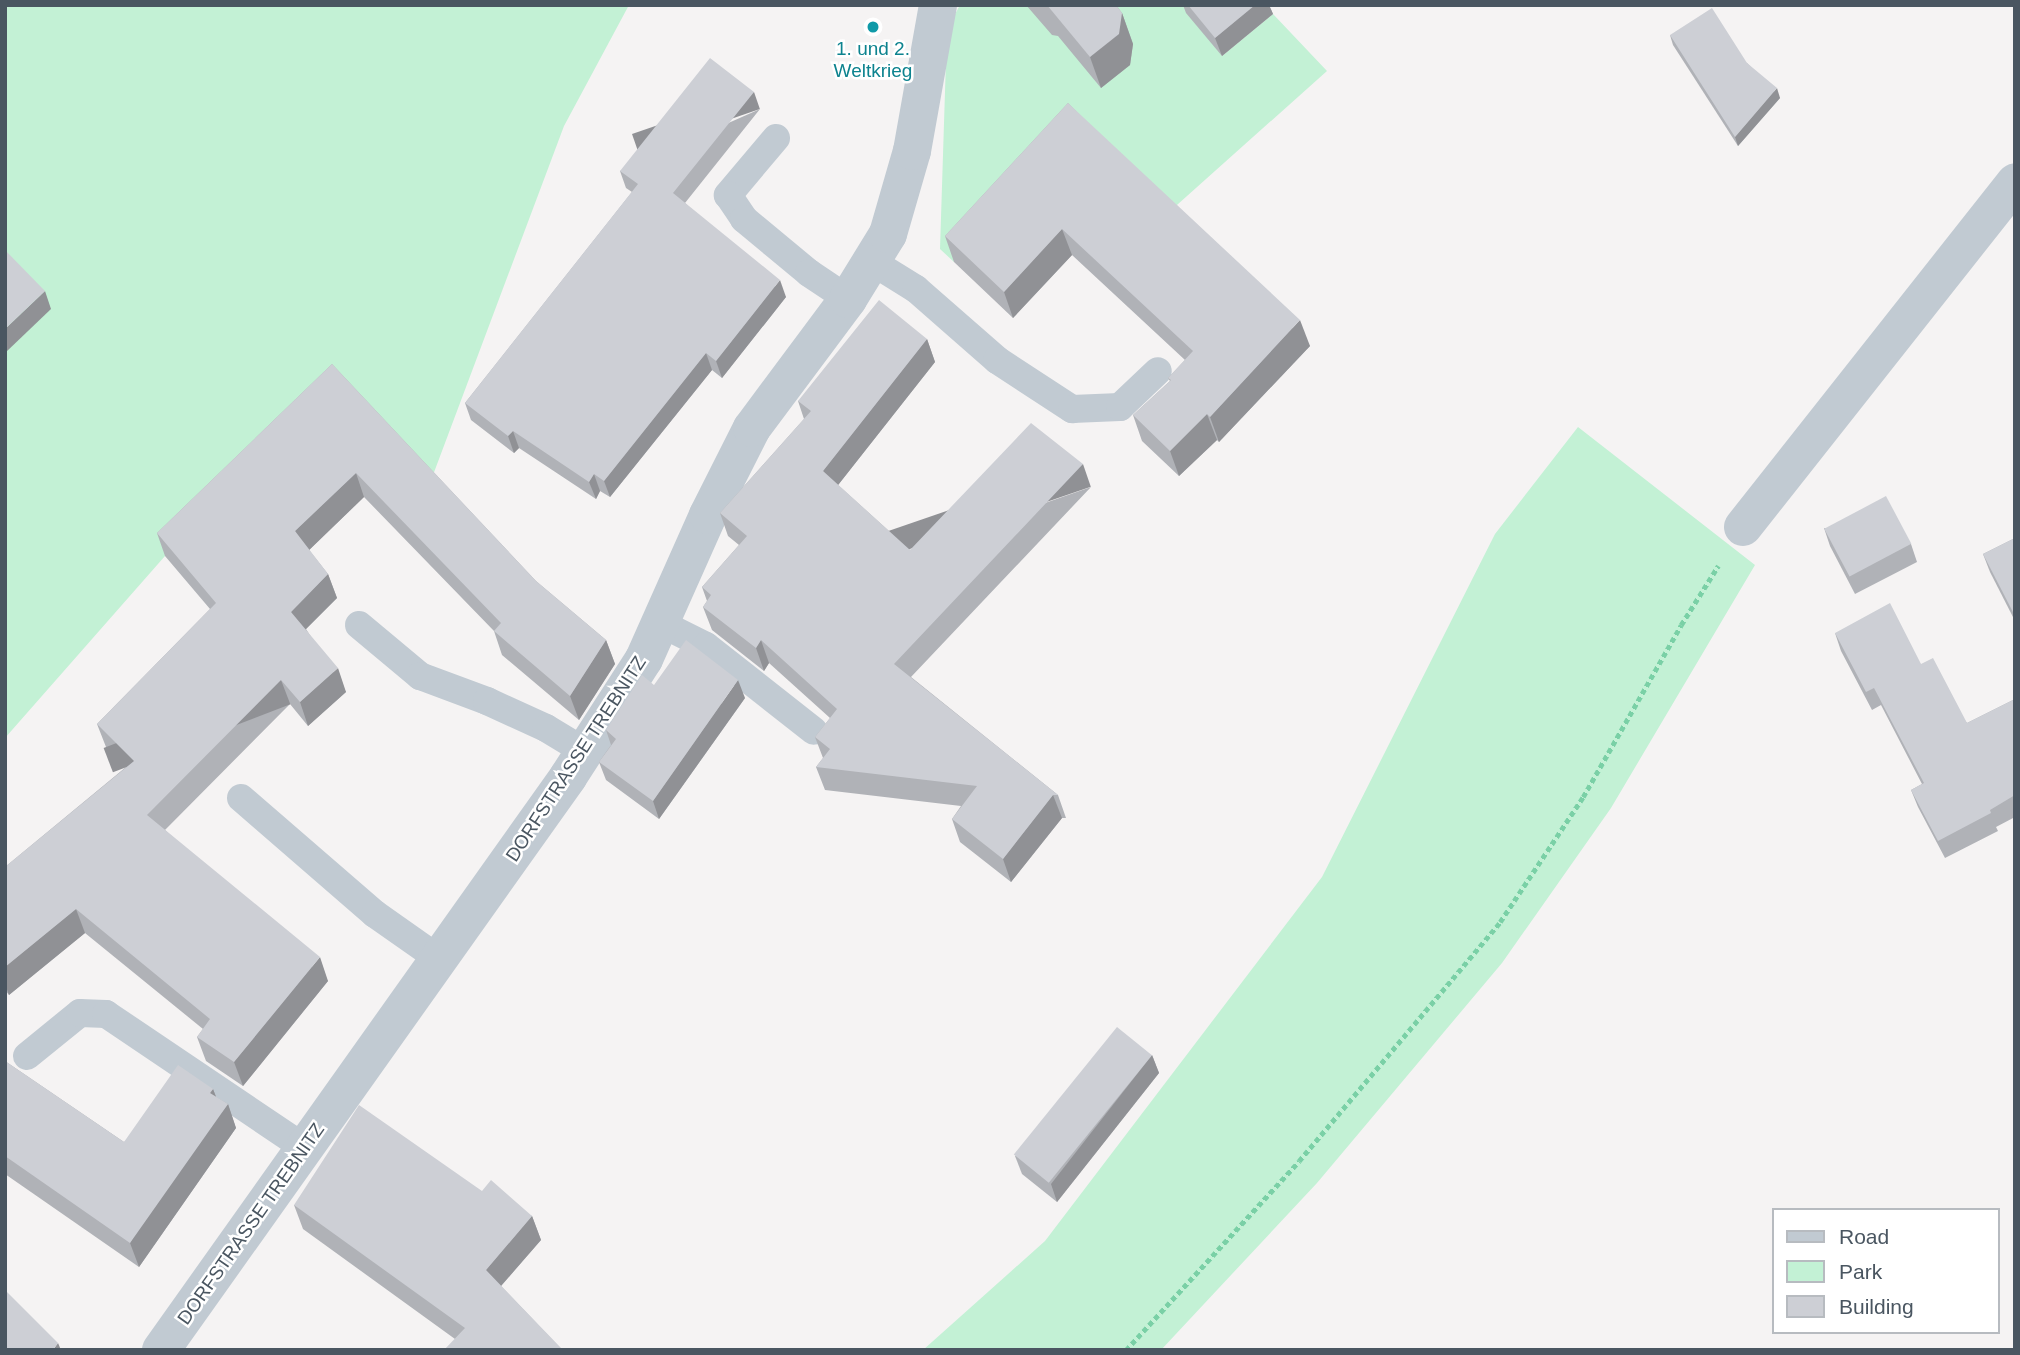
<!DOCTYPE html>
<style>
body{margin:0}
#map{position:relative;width:2020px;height:1355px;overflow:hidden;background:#f5f3f3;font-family:Arial,sans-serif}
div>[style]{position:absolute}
.green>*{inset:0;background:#c3f1d5}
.path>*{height:4.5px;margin-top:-2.25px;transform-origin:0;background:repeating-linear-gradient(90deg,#7ad0a6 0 5px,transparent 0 8.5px)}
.service>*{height:28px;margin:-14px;padding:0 14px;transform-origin:14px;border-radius:14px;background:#c1cad2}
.minor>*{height:38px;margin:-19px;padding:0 19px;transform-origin:19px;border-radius:19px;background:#c1cad2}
.wall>*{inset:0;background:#b0b2b7}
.shaded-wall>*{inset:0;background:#909195;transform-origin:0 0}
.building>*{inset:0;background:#cdcfd5;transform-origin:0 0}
.dots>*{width:19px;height:19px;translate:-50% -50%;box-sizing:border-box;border:4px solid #fff;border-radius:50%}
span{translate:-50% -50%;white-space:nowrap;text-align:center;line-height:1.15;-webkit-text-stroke:5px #fff;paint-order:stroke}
.culture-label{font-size:19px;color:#0d838f}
.street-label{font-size:19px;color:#4a5661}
.frame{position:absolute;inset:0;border:7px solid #4a5661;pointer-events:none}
.legend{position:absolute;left:1772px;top:1208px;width:228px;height:126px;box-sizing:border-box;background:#fff;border:2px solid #b7bbc0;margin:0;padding:9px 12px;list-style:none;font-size:21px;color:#4a5661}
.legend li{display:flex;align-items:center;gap:14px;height:35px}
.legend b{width:35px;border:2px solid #b7bbc0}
</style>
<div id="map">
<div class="green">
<i style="clip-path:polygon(5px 5px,629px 5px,564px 126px,430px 483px,341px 388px,165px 556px,5px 738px)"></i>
<i style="clip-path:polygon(960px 5px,1196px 5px,1222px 56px,1273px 14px,1327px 71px,1168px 213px,1078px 129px,954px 262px,940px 249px,946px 60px,953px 18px)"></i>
<i style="clip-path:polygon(1578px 427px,1755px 565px,1611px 808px,1502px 963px,1317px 1183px,1161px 1350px,923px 1350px,1045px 1241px,1322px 877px,1495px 534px)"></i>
</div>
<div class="path">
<i style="left:1126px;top:1350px;width:256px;rotate:-47.5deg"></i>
<i style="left:1299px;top:1161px;width:312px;rotate:-49.9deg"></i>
<i style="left:1500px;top:922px;width:150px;rotate:-56.4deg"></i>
<i style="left:1583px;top:797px;width:198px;rotate:-60.3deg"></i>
<i style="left:1681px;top:625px;width:70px;rotate:-57.9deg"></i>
</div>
<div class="service">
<i style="left:776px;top:138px;width:75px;rotate:130.1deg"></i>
<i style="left:728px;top:195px;width:29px;rotate:56deg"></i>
<i style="left:744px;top:219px;width:85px;rotate:39.7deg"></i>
<i style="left:809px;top:273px;width:47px;rotate:33.7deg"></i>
<i style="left:871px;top:261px;width:53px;rotate:31.9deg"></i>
<i style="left:916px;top:289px;width:108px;rotate:41.2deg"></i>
<i style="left:997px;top:360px;width:90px;rotate:33.2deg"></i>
<i style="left:1072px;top:409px;width:48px;rotate:-2.4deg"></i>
<i style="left:1120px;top:407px;width:52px;rotate:-43.5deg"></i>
<i style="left:660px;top:623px;width:51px;rotate:26.6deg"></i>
<i style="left:706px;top:646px;width:137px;rotate:38.2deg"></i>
<i style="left:359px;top:625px;width:80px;rotate:39.9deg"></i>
<i style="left:420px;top:676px;width:72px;rotate:20.5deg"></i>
<i style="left:487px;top:701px;width:65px;rotate:24.6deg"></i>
<i style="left:546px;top:728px;width:44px;rotate:31.2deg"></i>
<i style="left:241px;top:798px;width:177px;rotate:40.9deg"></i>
<i style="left:375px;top:914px;width:78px;rotate:35.1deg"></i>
<i style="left:27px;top:1056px;width:68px;rotate:-39.1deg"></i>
<i style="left:80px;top:1013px;width:26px;rotate:2deg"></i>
<i style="left:106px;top:1014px;width:240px;rotate:34deg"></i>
</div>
<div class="minor">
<i style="left:1743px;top:527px;width:439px;rotate:-51.7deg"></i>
<i style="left:161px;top:1350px;width:703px;rotate:-54.61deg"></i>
<i style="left:568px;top:777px;width:140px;rotate:-57.2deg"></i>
<i style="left:644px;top:659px;width:158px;rotate:-66deg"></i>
<i style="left:708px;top:515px;width:97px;rotate:-63.2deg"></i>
<i style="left:752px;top:428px;width:161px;rotate:-53.3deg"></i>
<i style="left:848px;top:299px;width:76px;rotate:-58.4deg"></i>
<i style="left:888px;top:234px;width:86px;rotate:-73.9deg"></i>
<i style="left:912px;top:151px;width:148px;rotate:-79.9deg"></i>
</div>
<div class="wall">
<i style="clip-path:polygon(1026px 5px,1116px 5px,1122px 13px,1133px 44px,1130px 65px,1101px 88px,1058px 36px,1052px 35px)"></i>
<i style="clip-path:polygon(1183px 5px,1269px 5px,1273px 14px,1222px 56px,1186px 13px)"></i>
<i style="clip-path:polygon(1670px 35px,1747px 63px,1780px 98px,1738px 146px,1673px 45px)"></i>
<i style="clip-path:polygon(1068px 103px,1310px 346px,1219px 442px,1217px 440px,1179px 476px,1142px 441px,1133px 415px,1170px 381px,1168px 378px,1185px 360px,1072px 255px,1013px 318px,954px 262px,945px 236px)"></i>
<i style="clip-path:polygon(760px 109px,685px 203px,786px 297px,722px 378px,712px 370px,610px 497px,600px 491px,596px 499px,519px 448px,514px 453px,471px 420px,465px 403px,632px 192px,626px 188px,620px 171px)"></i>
<i style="clip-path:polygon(927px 339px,935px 362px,838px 485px,910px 550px,1091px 487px,911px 677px,1058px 795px,1066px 818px,1062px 818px,1011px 882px,960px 842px,952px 819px,961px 806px,825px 790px,816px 767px,823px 758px,815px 737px,830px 718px,769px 663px,764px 671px,712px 630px,703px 607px,707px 601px,702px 587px,739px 545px,728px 536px,720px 513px,804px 419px,798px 401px)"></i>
<i style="clip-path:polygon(332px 364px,536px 581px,606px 640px,615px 664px,579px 720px,502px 655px,494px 631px,364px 497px,309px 550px,328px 574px,337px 598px,306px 629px,346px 692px,308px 726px,290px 704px,165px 830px,328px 981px,243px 1086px,206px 1061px,197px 1037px,203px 1029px,85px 933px,9px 995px,5px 990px,5px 867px,126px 767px,106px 747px,97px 724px,210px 609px,165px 556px,157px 533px)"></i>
<i style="clip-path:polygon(1824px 528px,1911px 544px,1917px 562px,1855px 594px,1830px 546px)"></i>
<i style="clip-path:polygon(2015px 538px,2015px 621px,1990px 572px,1983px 554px)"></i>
<i style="clip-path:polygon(1835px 633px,1921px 664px,1967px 723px,2015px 699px,2015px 817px,1996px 827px,1998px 831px,1945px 858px,1918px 807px,1911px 790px,1922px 784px,1881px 705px,1872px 710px,1841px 651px)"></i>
<i style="clip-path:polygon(745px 698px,659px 819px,606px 780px,599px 762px,611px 745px,606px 730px)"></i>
<i style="clip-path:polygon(1152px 1055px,1159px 1073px,1057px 1202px,1022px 1174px,1015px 1156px)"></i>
<i style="clip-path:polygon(5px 1061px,124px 1142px,213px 1089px,216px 1097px,228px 1104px,236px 1128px,139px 1267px,5px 1174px)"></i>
<i style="clip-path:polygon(482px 1191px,532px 1216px,541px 1240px,501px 1286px,562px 1350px,455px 1339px,303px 1229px,294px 1205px)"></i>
</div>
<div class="shaded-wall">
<i style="clip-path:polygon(1255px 5px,1269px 5px,1273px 14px,1222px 56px,1215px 38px)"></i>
<i style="clip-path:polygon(1122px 13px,1133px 44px,1130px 65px,1101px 88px,1090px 57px)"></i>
<i style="clip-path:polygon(1777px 88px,1780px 98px,1738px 146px,1735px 137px)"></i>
<i style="left:754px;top:92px;width:18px;height:129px;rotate:71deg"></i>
<i style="clip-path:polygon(1062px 229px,1072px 255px,1013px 318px,1004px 292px)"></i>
<i style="clip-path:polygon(780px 280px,786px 297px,722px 378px,716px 361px)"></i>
<i style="clip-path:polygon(45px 291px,51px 309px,5px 353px,5px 329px)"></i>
<i style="clip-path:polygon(1300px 320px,1310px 346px,1219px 442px,1210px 417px)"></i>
<i style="clip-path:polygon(927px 339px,935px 362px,831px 494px,823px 471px)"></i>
<i style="clip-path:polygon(706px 353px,712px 370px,610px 497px,604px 481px)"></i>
<i style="clip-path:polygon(1207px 414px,1217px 440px,1179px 476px,1170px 451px)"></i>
<i style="clip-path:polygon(513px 431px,519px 448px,514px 453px,508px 436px)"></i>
<i style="left:1083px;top:464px;width:24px;height:275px;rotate:71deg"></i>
<i style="clip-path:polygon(356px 473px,364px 497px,304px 555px,295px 531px)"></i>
<i style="clip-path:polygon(594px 474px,600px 491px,596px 499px,589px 482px)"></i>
<i style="clip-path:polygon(328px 574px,337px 598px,300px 635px,291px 612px)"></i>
<i style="clip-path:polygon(606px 640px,615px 664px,579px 720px,570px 696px)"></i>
<i style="clip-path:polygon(761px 640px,769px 663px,764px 671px,756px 648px)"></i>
<i style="clip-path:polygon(338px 668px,346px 692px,308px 726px,300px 702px)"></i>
<i style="left:281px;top:680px;width:26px;height:190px;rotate:69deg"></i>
<i style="clip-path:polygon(738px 680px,745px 698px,659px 819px,653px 801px)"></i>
<i style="clip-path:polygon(1053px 795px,1062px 818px,1011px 882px,1003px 859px)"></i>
<i style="clip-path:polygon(76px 909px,85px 933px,9px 995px,5px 984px,5px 967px)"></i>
<i style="clip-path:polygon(320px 957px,328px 981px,243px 1086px,234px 1062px)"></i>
<i style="clip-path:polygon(1152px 1055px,1159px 1073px,1057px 1202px,1051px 1184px)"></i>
<i style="clip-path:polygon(213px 1089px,222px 1112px,228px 1104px,236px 1128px,139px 1267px,130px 1243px,210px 1093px)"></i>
<i style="clip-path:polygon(532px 1216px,541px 1240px,494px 1294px,486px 1270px)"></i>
<i style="clip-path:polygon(58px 1343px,61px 1350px,53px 1350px)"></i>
</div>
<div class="building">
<i style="clip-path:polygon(1047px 5px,1116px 5px,1122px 13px,1119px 34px,1090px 57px)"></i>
<i style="clip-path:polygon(1188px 5px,1255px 5px,1215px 38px)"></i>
<i style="clip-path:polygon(1712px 8px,1747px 63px,1777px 88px,1735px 137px,1670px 35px)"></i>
<i style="clip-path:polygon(710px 58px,754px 92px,673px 193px,780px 280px,716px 361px,706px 353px,604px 481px,594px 474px,589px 482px,513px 431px,508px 436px,465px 403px,638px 184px,620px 171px)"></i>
<i style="clip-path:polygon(1068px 103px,1300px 320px,1210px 417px,1207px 414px,1170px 451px,1133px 415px,1171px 380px,1168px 378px,1193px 351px,1062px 229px,1004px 292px,945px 236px)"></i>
<i style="clip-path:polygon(5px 250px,45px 291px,5px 329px)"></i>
<i style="clip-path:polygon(879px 300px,927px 339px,823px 471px,910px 550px,1031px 423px,1083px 464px,894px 664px,1058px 795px,1053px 795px,1003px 859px,952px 819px,977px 786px,816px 767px,830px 749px,815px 737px,837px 709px,761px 640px,756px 648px,703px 607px,711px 595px,702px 587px,747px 536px,720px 513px,811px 411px,798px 401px)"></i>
<i style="clip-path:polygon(332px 364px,536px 581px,606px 640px,570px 696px,494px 631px,501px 623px,356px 473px,295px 531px,328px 574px,291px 612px,338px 668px,300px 702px,281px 680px,147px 815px,320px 957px,234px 1062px,197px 1037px,210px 1019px,76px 909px,5px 967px,5px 867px,134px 761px,97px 724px,216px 603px,157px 533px)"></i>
<i style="left:1886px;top:496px;width:54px;height:70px;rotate:62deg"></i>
<i style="clip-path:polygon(2015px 538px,2015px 616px,1983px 554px)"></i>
<i style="clip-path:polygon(1890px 603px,1921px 664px,1933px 658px,1967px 723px,2015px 699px,2015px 795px,1990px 810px,1991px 813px,1938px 841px,1911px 790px,1924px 783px,1874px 688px,1866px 692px,1835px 633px)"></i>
<i style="clip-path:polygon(686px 640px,738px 680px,653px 801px,599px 762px,616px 739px,606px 730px,642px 675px,654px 685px)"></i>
<i style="left:1117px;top:1027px;width:45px;height:164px;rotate:39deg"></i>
<i style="clip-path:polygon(5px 1061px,124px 1142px,178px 1065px,213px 1089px,210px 1093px,228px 1104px,130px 1243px,5px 1156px)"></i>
<i style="clip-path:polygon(359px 1105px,482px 1191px,491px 1180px,532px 1216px,486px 1270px,561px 1348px,559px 1350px,444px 1350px,465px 1328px,294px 1205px)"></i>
<i style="clip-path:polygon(5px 1290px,58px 1343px,53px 1350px,5px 1350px)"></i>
</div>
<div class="dots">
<i style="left:873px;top:27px;background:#0f9aa8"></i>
</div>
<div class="culture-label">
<span style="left:873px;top:60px">1. und 2.<br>Weltkrieg</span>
</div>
<div class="street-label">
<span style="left:576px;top:759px;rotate:-57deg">DORFSTRASSE TREBNITZ</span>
<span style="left:251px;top:1224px;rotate:-55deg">DORFSTRASSE TREBNITZ</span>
</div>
<div class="frame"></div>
<ul class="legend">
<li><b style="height:9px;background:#c1cad2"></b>Road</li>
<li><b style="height:19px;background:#c3f1d5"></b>Park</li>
<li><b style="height:19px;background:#cdcfd5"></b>Building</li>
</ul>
</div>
